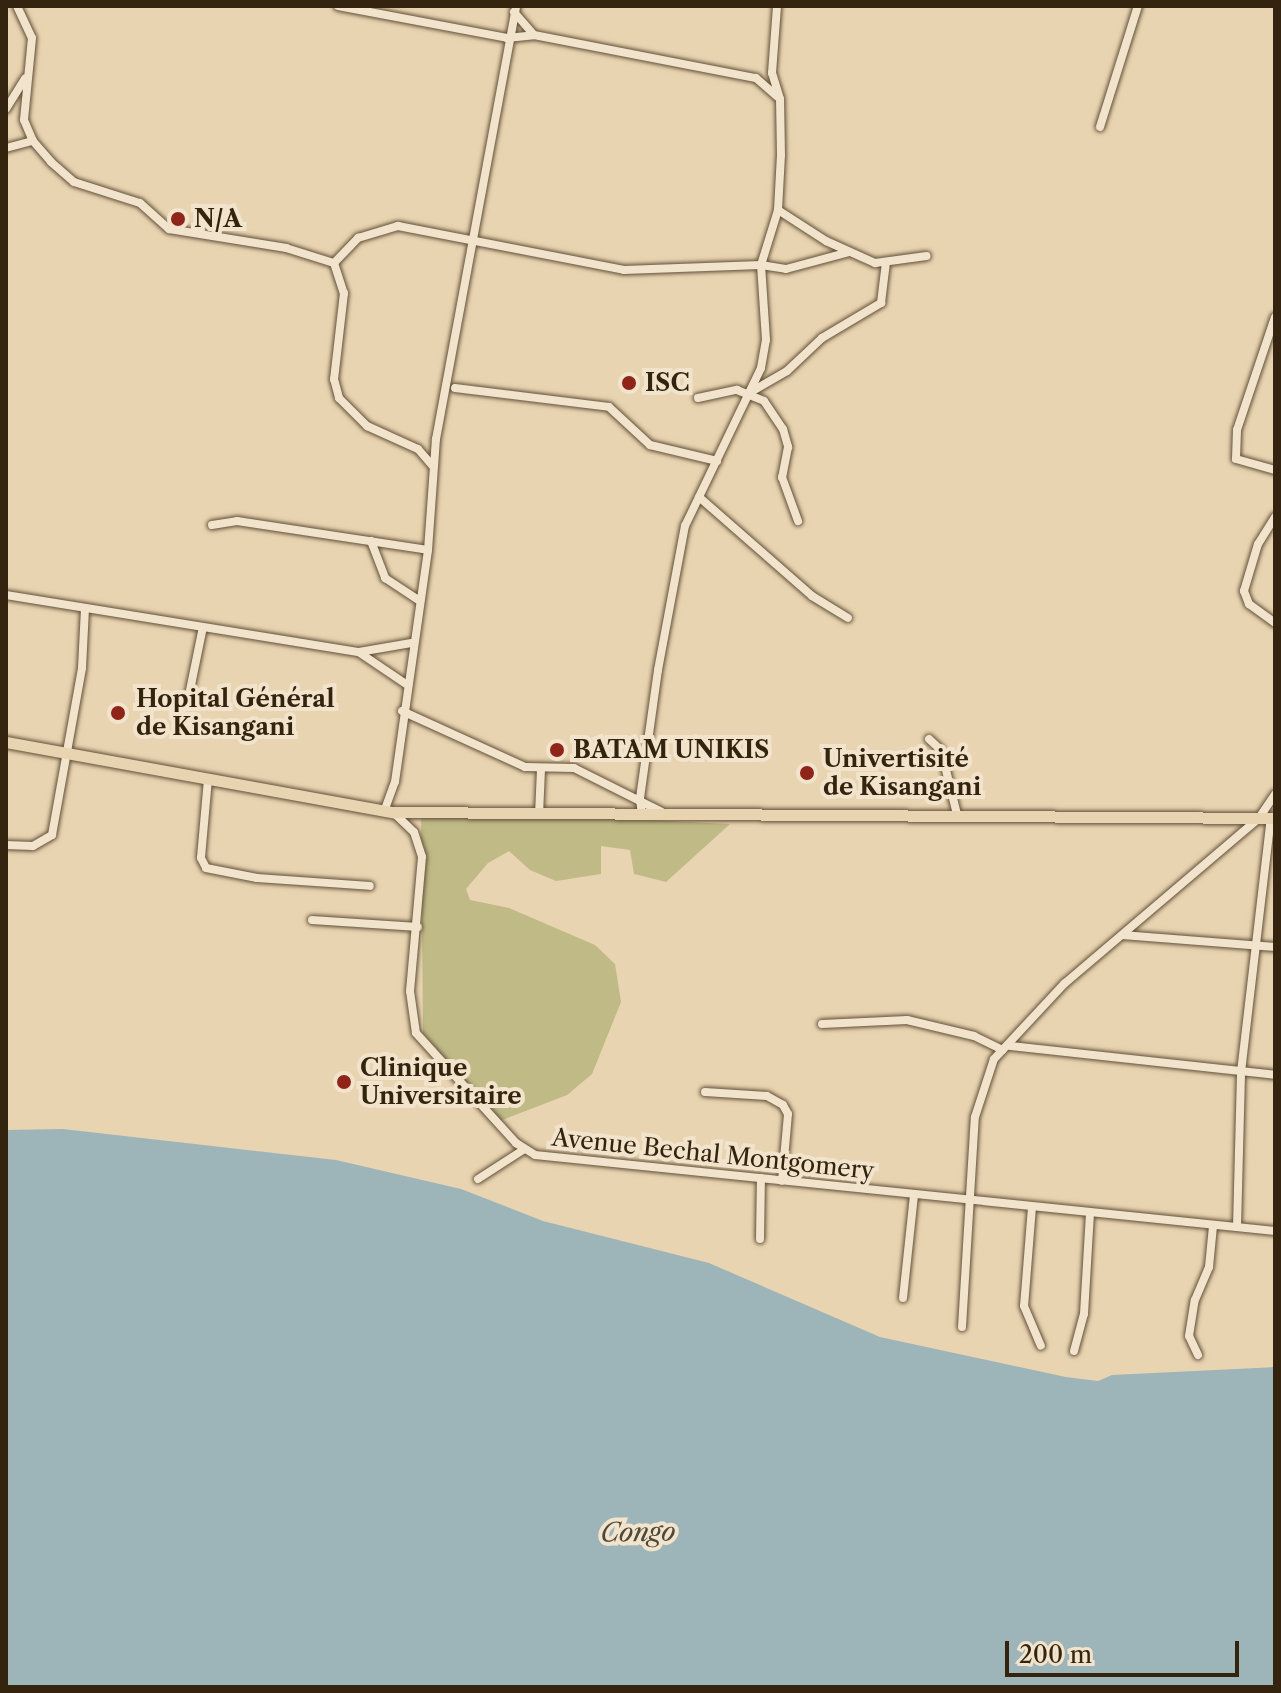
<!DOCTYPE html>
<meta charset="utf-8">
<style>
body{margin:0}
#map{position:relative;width:1281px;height:1693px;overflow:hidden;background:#e9d4b1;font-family:"Libre Caslon Text",serif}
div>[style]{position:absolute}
.green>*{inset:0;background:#bfba86}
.water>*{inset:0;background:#9db5b8}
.roads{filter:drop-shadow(0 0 2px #615038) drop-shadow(0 0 2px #615038)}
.minor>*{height:8px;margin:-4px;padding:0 4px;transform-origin:4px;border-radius:4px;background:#f1e3cc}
.major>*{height:11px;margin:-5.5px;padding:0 5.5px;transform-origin:5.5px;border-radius:5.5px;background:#e9d4b1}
.dots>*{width:22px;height:22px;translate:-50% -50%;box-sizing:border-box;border:4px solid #f1e3cc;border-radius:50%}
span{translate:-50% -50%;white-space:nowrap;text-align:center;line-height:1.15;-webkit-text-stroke:8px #f1e3cc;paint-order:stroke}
.poi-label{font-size:24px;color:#34240f;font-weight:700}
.left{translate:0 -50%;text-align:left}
.street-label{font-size:24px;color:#34240f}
.water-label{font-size:26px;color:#4e4839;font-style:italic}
.frame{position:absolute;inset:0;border:8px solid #34240f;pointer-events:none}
.scale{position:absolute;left:1005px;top:1641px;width:234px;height:36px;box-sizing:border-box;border:4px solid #34240f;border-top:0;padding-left:10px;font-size:24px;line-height:28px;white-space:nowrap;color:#34240f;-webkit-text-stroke:6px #f1e3cc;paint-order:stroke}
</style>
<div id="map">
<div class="green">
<i style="clip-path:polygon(421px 809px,730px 824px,666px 882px,634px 874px,630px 850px,601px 846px,601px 874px,556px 881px,530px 870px,509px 851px,488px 863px,466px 889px,470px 900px,509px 908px,595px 945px,615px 964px,621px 1002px,592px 1074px,567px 1095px,497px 1122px,423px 1033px)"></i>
</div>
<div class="water">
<i style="clip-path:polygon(63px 1129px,336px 1160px,461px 1189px,543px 1221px,709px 1263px,880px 1337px,1066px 1377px,1098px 1381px,1112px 1375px,1275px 1367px,1275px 1687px,6px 1687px,6px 1130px)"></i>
</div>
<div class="roads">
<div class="minor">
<i style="left:17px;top:6px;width:35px;rotate:65deg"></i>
<i style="left:32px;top:38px;width:82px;rotate:95.6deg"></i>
<i style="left:24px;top:120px;width:23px;rotate:67deg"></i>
<i style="left:33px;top:141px;width:28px;rotate:49deg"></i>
<i style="left:51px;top:162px;width:30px;rotate:41deg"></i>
<i style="left:74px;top:182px;width:69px;rotate:17.7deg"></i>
<i style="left:140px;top:203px;width:39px;rotate:42deg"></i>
<i style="left:169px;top:229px;width:119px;rotate:9.2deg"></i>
<i style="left:286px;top:248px;width:50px;rotate:17.4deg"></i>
<i style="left:334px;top:263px;width:32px;rotate:72deg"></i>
<i style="left:344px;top:293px;width:87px;rotate:96.6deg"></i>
<i style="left:334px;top:379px;width:20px;rotate:75deg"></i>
<i style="left:339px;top:398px;width:40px;rotate:45deg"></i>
<i style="left:367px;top:426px;width:56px;rotate:24.3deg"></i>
<i style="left:418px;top:449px;width:23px;rotate:49deg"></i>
<i style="left:338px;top:6px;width:172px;rotate:10.7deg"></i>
<i style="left:507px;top:38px;width:27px;rotate:-6deg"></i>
<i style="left:534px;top:35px;width:226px;rotate:11deg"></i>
<i style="left:756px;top:78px;width:30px;rotate:41deg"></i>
<i style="left:514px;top:12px;width:30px;rotate:49deg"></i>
<i style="left:6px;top:109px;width:36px;rotate:-58deg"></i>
<i style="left:1100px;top:127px;width:127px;rotate:-72.6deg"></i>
<i style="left:6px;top:148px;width:28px;rotate:-15deg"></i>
<i style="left:778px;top:210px;width:57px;rotate:32.9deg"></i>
<i style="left:826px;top:241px;width:54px;rotate:24.2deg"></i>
<i style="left:875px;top:263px;width:52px;rotate:-7.7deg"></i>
<i style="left:334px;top:263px;width:35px;rotate:-46deg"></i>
<i style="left:358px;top:238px;width:42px;rotate:-16.7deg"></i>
<i style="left:398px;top:226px;width:230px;rotate:11deg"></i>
<i style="left:624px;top:270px;width:137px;rotate:-2.1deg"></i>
<i style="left:761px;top:265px;width:25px;rotate:9deg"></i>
<i style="left:786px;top:269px;width:65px;rotate:-15.1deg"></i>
<i style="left:1275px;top:317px;width:119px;rotate:108.6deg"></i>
<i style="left:1237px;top:430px;width:29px;rotate:92deg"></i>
<i style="left:1236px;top:459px;width:41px;rotate:15.8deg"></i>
<i style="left:455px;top:388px;width:155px;rotate:7deg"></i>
<i style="left:609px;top:407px;width:56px;rotate:42.8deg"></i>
<i style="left:650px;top:445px;width:69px;rotate:13.4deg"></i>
<i style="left:749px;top:393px;width:44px;rotate:-30.1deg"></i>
<i style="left:787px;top:371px;width:48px;rotate:-43.3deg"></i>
<i style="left:822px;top:338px;width:69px;rotate:-30.7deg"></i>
<i style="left:881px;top:303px;width:38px;rotate:-83deg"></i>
<i style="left:698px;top:398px;width:40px;rotate:-12deg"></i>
<i style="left:737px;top:390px;width:29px;rotate:22deg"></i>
<i style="left:764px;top:401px;width:34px;rotate:56deg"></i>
<i style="left:783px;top:429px;width:19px;rotate:74deg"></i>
<i style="left:788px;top:447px;width:31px;rotate:101deg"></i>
<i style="left:782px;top:477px;width:47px;rotate:70deg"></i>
<i style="left:699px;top:497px;width:150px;rotate:41.2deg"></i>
<i style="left:812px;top:596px;width:42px;rotate:31.4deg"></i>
<i style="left:1275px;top:517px;width:32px;rotate:122deg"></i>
<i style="left:1258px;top:544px;width:49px;rotate:106.6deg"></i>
<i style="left:1244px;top:591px;width:14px;rotate:69deg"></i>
<i style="left:1249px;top:604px;width:32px;rotate:36deg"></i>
<i style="left:212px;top:525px;width:25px;rotate:-9deg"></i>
<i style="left:237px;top:521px;width:193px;rotate:8.6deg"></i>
<i style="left:371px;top:541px;width:40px;rotate:69deg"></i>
<i style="left:385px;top:578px;width:42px;rotate:33.3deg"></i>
<i style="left:6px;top:595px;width:358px;rotate:9.2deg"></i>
<i style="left:359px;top:652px;width:53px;rotate:-9.8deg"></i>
<i style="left:360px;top:653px;width:55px;rotate:34deg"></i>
<i style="left:189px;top:695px;width:69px;rotate:-78.4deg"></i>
<i style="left:402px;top:711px;width:135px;rotate:24.5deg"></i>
<i style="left:525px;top:767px;width:49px;rotate:1.2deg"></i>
<i style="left:574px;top:768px;width:98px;rotate:26.6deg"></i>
<i style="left:929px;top:739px;width:16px;rotate:43deg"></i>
<i style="left:941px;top:750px;width:70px;rotate:76deg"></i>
<i style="left:208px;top:779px;width:79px;rotate:95.1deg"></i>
<i style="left:201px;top:858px;width:11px;rotate:63deg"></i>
<i style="left:206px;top:868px;width:52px;rotate:11.1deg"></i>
<i style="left:257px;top:878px;width:113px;rotate:4deg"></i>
<i style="left:385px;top:809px;width:29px;rotate:-70deg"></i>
<i style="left:395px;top:782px;width:234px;rotate:-81.9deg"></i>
<i style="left:428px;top:550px;width:111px;rotate:-85.9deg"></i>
<i style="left:436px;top:439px;width:440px;rotate:-79.5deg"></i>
<i style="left:393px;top:812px;width:29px;rotate:44deg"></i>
<i style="left:414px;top:832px;width:26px;rotate:72deg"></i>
<i style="left:422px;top:857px;width:135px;rotate:95.1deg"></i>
<i style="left:410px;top:991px;width:42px;rotate:81.9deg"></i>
<i style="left:416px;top:1033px;width:149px;rotate:47.7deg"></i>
<i style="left:516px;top:1143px;width:22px;rotate:32deg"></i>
<i style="left:535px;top:1155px;width:744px;rotate:5.86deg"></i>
<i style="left:539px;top:815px;width:46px;rotate:-87.5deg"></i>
<i style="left:642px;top:815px;width:17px;rotate:-97deg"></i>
<i style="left:640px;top:798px;width:129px;rotate:-82deg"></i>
<i style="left:658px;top:670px;width:147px;rotate:-79.4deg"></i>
<i style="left:685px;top:526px;width:175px;rotate:-64.3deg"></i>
<i style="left:761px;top:368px;width:28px;rotate:-80deg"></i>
<i style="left:766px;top:340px;width:75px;rotate:-93.8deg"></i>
<i style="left:761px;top:265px;width:58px;rotate:-72.8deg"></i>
<i style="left:778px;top:210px;width:55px;rotate:-86.9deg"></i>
<i style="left:781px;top:155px;width:56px;rotate:-91deg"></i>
<i style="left:780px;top:99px;width:27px;rotate:-107deg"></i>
<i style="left:772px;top:73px;width:67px;rotate:-85.7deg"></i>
<i style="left:6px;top:845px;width:27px;rotate:2deg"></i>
<i style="left:33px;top:846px;width:22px;rotate:-30deg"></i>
<i style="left:52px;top:835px;width:170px;rotate:-79.8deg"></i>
<i style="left:82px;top:668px;width:60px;rotate:-87.1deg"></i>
<i style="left:312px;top:920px;width:106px;rotate:3.8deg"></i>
<i style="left:1123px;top:935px;width:152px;rotate:4.5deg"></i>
<i style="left:822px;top:1024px;width:85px;rotate:-2.7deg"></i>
<i style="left:907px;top:1020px;width:69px;rotate:13.4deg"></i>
<i style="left:974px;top:1036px;width:32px;rotate:26deg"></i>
<i style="left:1010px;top:1046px;width:267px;rotate:6.2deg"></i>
<i style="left:705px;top:1092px;width:62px;rotate:3.7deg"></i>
<i style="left:767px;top:1096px;width:18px;rotate:29deg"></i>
<i style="left:783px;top:1105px;width:10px;rotate:61deg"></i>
<i style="left:788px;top:1114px;width:67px;rotate:95.1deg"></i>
<i style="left:478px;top:1179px;width:54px;rotate:-32.8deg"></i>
<i style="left:1032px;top:1207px;width:99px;rotate:94.6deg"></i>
<i style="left:1024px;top:1306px;width:43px;rotate:67deg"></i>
<i style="left:1237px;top:1227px;width:155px;rotate:-88.5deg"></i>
<i style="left:1241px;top:1072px;width:256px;rotate:-83.3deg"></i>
<i style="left:760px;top:1239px;width:61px;rotate:-89.1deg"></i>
<i style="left:903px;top:1298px;width:104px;rotate:-83.9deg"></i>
<i style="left:962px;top:1327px;width:210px;rotate:-86.5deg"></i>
<i style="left:975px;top:1117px;width:61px;rotate:-71.9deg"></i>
<i style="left:994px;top:1059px;width:103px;rotate:-47deg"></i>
<i style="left:1064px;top:984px;width:256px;rotate:-40.4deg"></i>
<i style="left:1259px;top:818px;width:29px;rotate:-56deg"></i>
<i style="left:1074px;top:1351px;width:38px;rotate:-75deg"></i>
<i style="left:1084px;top:1314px;width:101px;rotate:-86.6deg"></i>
<i style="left:1198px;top:1355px;width:21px;rotate:-115deg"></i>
<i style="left:1189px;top:1336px;width:36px;rotate:-81deg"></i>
<i style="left:1195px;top:1300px;width:36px;rotate:-67deg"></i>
<i style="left:1209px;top:1267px;width:41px;rotate:-84.4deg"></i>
</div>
<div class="major">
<i style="left:6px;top:742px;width:393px;rotate:10.3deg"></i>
<i style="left:393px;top:812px;width:882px;rotate:0.39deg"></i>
</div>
</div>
<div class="dots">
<i style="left:178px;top:219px;background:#8f2418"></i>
<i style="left:629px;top:383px;background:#8f2418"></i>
<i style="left:118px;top:713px;background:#8f2418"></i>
<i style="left:557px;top:750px;background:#8f2418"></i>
<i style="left:807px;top:773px;background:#8f2418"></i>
<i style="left:344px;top:1082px;background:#8f2418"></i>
</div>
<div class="poi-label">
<span class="left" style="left:194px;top:219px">N/A</span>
<span class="left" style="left:645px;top:383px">ISC</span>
<span class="left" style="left:136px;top:713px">Hopital Général<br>de Kisangani</span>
<span class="left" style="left:573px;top:750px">BATAM UNIKIS</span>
<span class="left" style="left:823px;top:773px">Univertisité<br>de Kisangani</span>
<span class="left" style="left:360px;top:1082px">Clinique<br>Universitaire</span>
</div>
<div class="street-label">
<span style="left:713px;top:1154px;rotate:6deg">Avenue Bechal Montgomery</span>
</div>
<div class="water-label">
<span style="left:638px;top:1533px;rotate:-1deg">Congo</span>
</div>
<div class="frame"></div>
<div class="scale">200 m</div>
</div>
